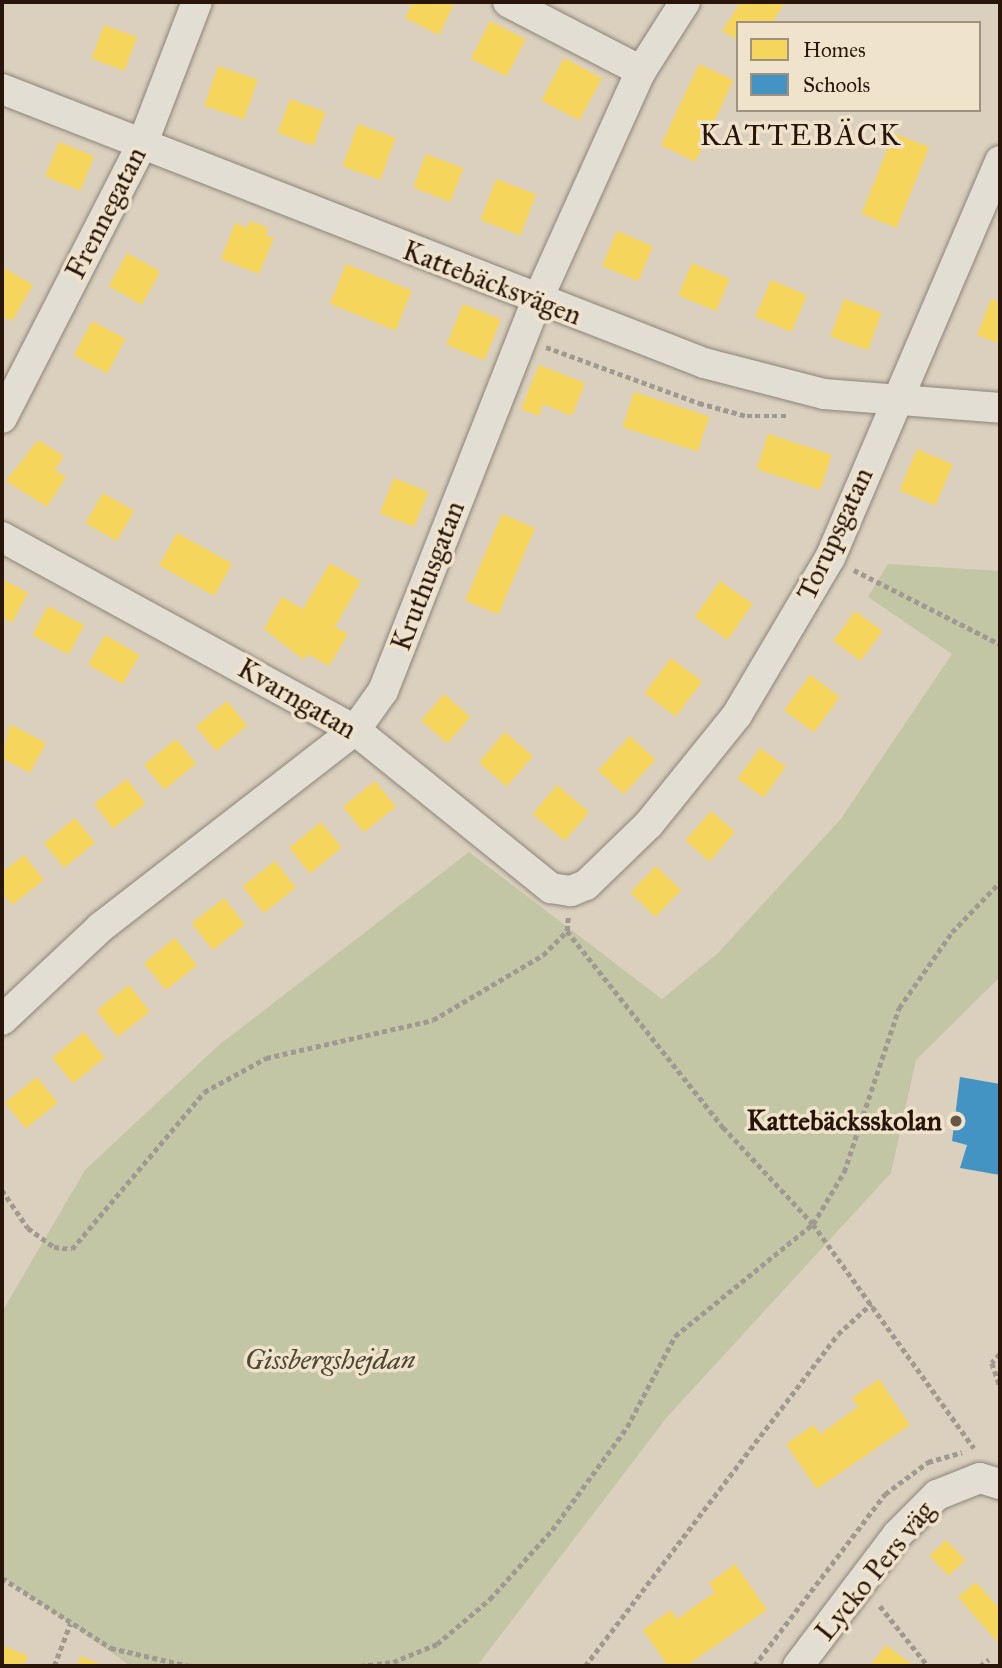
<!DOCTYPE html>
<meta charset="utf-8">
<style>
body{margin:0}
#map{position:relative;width:1002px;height:1668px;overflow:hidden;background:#dbd0be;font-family:"IM FELL Great Primer",serif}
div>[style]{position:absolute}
.green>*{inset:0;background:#c3c6a5}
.homes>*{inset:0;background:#f6d55c;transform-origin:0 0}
.schools>*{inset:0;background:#4393c3}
.path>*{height:4.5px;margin-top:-2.25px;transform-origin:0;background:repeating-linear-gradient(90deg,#a09991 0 5px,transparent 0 8.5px)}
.roads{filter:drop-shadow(0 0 2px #8c8478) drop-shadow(0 0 2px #8c8478)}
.street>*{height:30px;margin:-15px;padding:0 15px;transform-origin:15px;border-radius:15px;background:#e3ded4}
.dots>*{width:19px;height:19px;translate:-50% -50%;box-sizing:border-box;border:4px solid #f0e3cc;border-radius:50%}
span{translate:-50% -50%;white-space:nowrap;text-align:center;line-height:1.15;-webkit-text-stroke:7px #f0e3cc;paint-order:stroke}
.street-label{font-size:28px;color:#281409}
.poi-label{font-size:28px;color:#281409;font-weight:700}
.right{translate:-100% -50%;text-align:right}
.park-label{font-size:28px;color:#504732;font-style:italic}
.neighbourhood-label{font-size:30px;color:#281409;letter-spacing:2px}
.frame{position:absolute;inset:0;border:4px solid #281409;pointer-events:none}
.legend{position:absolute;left:736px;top:21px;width:245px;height:91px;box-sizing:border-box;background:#f0e3cc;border:2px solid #a0907e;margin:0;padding:9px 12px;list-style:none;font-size:21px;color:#281409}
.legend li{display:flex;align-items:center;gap:14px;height:35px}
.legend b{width:35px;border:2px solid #a0907e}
</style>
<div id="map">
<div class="green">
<i style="clip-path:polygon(888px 564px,1000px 571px,1000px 977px,916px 1060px,891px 1173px,668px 1416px,477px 1666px,131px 1666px,2px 1577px,2px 1312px,85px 1170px,219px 1045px,469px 852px,662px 999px,718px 953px,840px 820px,952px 654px,868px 597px)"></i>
</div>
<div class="homes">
<i style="clip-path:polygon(413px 2px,455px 2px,439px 35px,405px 18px)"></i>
<i style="clip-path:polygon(741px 2px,785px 2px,772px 23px,738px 23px,738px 40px,722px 31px)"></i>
<i style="left:490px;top:21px;width:40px;height:42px;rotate:27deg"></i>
<i style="left:104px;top:25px;width:35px;height:36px;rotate:20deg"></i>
<i style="left:564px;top:58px;width:43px;height:48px;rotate:28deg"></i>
<i style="left:699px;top:64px;width:38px;height:90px;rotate:25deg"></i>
<i style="left:218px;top:66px;width:42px;height:42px;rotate:19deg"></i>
<i style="left:290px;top:99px;width:38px;height:36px;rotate:20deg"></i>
<i style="left:358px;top:124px;width:40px;height:45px;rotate:20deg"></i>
<i style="left:894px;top:133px;width:38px;height:87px;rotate:22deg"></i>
<i style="left:59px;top:142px;width:38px;height:37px;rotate:22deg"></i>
<i style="left:426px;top:154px;width:40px;height:36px;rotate:21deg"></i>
<i style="left:496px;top:179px;width:43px;height:44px;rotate:21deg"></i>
<i style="clip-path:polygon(250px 221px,268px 228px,266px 235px,274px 238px,259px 274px,221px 259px,235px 223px,247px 228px)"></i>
<i style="left:617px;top:231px;width:39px;height:38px;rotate:23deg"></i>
<i style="left:127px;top:253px;width:38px;height:38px;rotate:29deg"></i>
<i style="left:692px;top:263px;width:41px;height:35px;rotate:23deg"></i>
<i style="left:346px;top:264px;width:71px;height:43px;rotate:22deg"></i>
<i style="clip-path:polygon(4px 268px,33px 285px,12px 321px,2px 316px)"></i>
<i style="left:771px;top:280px;width:39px;height:40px;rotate:23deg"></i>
<i style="left:844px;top:299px;width:40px;height:40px;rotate:20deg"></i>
<i style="clip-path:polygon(991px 299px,1000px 302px,1000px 344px,977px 335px)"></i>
<i style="left:463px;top:304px;width:41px;height:44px;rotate:22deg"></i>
<i style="left:92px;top:321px;width:38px;height:39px;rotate:28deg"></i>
<i style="clip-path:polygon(539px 365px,585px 383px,572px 416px,543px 404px,539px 416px,521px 409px)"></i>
<i style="left:634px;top:392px;width:79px;height:37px;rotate:18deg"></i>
<i style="left:768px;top:434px;width:67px;height:37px;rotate:18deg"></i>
<i style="clip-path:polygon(38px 440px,64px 456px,55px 470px,66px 477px,47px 507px,6px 481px)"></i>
<i style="left:917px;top:449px;width:39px;height:45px;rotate:23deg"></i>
<i style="left:394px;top:478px;width:37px;height:38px;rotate:22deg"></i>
<i style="left:103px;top:493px;width:36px;height:35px;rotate:30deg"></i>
<i style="left:502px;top:514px;width:36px;height:94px;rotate:23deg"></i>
<i style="left:177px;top:533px;width:63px;height:37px;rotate:29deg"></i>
<i style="clip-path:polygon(330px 563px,361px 581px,335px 627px,348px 634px,329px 666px,307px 654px,304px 660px,264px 629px,282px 597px,303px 609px)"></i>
<i style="clip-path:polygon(2px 579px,28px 593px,12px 623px,2px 617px)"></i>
<i style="left:720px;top:581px;width:40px;height:44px;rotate:35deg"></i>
<i style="left:48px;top:606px;width:41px;height:33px;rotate:28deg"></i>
<i style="left:855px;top:611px;width:34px;height:37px;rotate:36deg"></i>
<i style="left:105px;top:635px;width:40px;height:34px;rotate:30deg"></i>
<i style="left:671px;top:658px;width:39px;height:44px;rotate:37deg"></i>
<i style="left:810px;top:675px;width:37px;height:44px;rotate:36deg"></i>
<i style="left:444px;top:694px;width:35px;height:35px;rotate:41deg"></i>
<i style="left:227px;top:701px;width:32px;height:40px;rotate:51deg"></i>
<i style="clip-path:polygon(10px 724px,46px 743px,30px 773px,2px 758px)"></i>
<i style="left:505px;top:732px;width:37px;height:40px;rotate:41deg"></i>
<i style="left:630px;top:736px;width:35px;height:47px;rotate:43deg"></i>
<i style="left:176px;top:739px;width:32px;height:41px;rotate:51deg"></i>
<i style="left:760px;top:748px;width:32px;height:38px;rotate:36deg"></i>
<i style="left:127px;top:779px;width:31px;height:41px;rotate:53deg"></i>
<i style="left:375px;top:781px;width:33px;height:41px;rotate:51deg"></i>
<i style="left:557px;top:785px;width:42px;height:38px;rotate:40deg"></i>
<i style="left:711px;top:811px;width:32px;height:39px;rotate:41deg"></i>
<i style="left:75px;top:818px;width:32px;height:40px;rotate:51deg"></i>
<i style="left:321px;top:822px;width:33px;height:41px;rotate:51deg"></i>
<i style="clip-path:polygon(24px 855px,44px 880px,12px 905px,2px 892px,2px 872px)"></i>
<i style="left:275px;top:861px;width:34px;height:41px;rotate:52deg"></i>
<i style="left:656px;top:866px;width:35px;height:37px;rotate:44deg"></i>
<i style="left:224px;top:898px;width:34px;height:41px;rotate:52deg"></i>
<i style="left:175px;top:938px;width:35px;height:40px;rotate:51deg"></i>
<i style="left:129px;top:985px;width:34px;height:41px;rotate:52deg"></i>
<i style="left:84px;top:1032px;width:33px;height:41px;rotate:51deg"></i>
<i style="left:37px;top:1077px;width:33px;height:41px;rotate:51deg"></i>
<i style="clip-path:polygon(879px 1379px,910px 1425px,817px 1489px,786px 1444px,814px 1425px,820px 1434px,858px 1407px,852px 1398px)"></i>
<i style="left:946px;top:1540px;width:28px;height:23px;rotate:46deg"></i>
<i style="clip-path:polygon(735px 1564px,767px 1610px,686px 1666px,668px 1666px,643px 1630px,671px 1610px,677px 1619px,715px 1592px,709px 1583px)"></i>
<i style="clip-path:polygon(976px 1582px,1000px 1609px,1000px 1645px,958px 1597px)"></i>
<i style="clip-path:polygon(2px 1645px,28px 1656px,23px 1666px,2px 1666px)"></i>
<i style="clip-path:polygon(886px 1645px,914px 1666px,870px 1666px)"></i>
<i style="clip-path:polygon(81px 1656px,105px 1666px,77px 1666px)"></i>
</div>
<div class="schools">
<i style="clip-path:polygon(960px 1077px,1000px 1084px,1000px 1175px,960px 1168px,967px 1145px,952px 1141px)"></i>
</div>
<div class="path">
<i style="left:546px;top:347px;width:163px;rotate:20.1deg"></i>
<i style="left:699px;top:403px;width:50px;rotate:15.2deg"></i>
<i style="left:747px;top:416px;width:42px"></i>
<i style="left:854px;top:570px;width:164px;rotate:26.9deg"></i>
<i style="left:567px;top:931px;width:251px;rotate:51.5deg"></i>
<i style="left:723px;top:1127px;width:132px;rotate:47.1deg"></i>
<i style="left:813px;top:1224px;width:276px;rotate:54.3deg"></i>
<i style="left:2px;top:1190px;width:46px;rotate:55.6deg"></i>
<i style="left:28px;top:1228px;width:32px;rotate:36deg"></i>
<i style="left:54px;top:1247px;width:18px;rotate:6deg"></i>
<i style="left:72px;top:1249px;width:205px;rotate:-49.9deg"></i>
<i style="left:204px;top:1092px;width:71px;rotate:-28.7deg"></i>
<i style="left:266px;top:1058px;width:171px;rotate:-12.8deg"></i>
<i style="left:433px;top:1020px;width:128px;rotate:-30.6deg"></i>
<i style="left:543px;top:955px;width:34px;rotate:-45deg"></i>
<i style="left:567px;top:931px;width:15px;rotate:-86deg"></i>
<i style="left:1000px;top:1354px;width:12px;rotate:132deg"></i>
<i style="left:992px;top:1363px;width:24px;rotate:71deg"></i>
<i style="left:2px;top:1578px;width:130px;rotate:32.7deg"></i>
<i style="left:111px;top:1648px;width:80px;rotate:13deg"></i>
<i style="left:880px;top:1606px;width:77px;rotate:51.3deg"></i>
<i style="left:54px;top:1666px;width:45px;rotate:-69.1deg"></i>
<i style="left:360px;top:1666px;width:33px;rotate:-7deg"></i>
<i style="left:393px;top:1662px;width:48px;rotate:-22.2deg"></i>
<i style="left:437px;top:1644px;width:70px;rotate:-40.3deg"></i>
<i style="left:490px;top:1599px;width:93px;rotate:-48.1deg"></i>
<i style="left:552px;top:1530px;width:127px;rotate:-53.9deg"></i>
<i style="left:627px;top:1427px;width:103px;rotate:-62.2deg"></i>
<i style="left:675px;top:1336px;width:178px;rotate:-39.1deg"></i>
<i style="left:813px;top:1224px;width:61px;rotate:-59.2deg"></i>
<i style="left:844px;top:1172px;width:173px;rotate:-71.5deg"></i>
<i style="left:899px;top:1008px;width:93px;rotate:-55.1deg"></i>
<i style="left:952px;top:932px;width:69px;rotate:-46.2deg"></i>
<i style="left:585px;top:1666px;width:417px;rotate:-52.7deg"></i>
<i style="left:838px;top:1334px;width:45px;rotate:-42.3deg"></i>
<i style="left:754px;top:1666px;width:216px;rotate:-52.7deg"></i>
<i style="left:885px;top:1494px;width:54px;rotate:-36.7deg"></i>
<i style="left:928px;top:1462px;width:35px;rotate:-16deg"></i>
<i style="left:980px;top:1666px;width:11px;rotate:-38deg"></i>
</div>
<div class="roads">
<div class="street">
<i style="left:508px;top:2px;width:150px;rotate:27.4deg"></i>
<i style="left:2px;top:89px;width:754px;rotate:21.32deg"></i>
<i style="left:704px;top:363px;width:124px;rotate:14.5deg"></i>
<i style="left:824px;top:394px;width:177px;rotate:4.5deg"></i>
<i style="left:2px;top:418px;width:307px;rotate:-62.9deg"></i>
<i style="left:142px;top:145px;width:153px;rotate:-69deg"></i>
<i style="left:2px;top:537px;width:402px;rotate:28.7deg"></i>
<i style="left:355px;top:730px;width:252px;rotate:38.9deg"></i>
<i style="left:551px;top:888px;width:20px;rotate:9deg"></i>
<i style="left:571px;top:891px;width:16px;rotate:-22deg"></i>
<i style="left:586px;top:885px;width:88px;rotate:-44.1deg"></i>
<i style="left:649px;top:824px;width:140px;rotate:-51.1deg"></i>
<i style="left:737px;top:715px;width:182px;rotate:-59.4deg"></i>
<i style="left:830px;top:558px;width:432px;rotate:-66.8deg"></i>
<i style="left:2px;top:1020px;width:136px;rotate:-43.2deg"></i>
<i style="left:101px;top:927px;width:321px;rotate:-37.8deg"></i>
<i style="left:355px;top:730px;width:48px;rotate:-54.3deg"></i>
<i style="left:383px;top:691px;width:419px;rotate:-68.5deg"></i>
<i style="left:537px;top:301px;width:252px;rotate:-65.7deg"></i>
<i style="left:641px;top:71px;width:82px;rotate:-57.5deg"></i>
<i style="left:798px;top:1666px;width:164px;rotate:-52.9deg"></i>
<i style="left:897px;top:1535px;width:57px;rotate:-45deg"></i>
<i style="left:937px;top:1495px;width:46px;rotate:-21.6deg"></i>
<i style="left:980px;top:1478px;width:21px;rotate:17deg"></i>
</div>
</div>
<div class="dots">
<i style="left:956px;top:1121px;background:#675648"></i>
</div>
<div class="street-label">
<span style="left:106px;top:213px;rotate:-63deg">Frennegatan</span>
<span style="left:492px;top:283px;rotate:21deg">Kattebäcksvägen</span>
<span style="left:835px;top:534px;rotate:-65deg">Torupsgatan</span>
<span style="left:428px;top:576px;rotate:-69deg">Kruthusgatan</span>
<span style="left:297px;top:699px;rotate:30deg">Kvarngatan</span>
<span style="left:875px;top:1571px;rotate:-51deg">Lycko Pers väg</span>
</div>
<div class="poi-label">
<span class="right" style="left:942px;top:1121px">Kattebäcksskolan</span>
</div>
<div class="park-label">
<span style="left:330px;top:1360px">Gissbergshejdan</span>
</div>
<div class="neighbourhood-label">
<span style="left:801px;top:135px">KATTEBÄCK</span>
</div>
<div class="frame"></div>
<ul class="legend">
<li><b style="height:19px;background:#f6d55c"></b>Homes</li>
<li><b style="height:19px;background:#4393c3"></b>Schools</li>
</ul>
</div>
